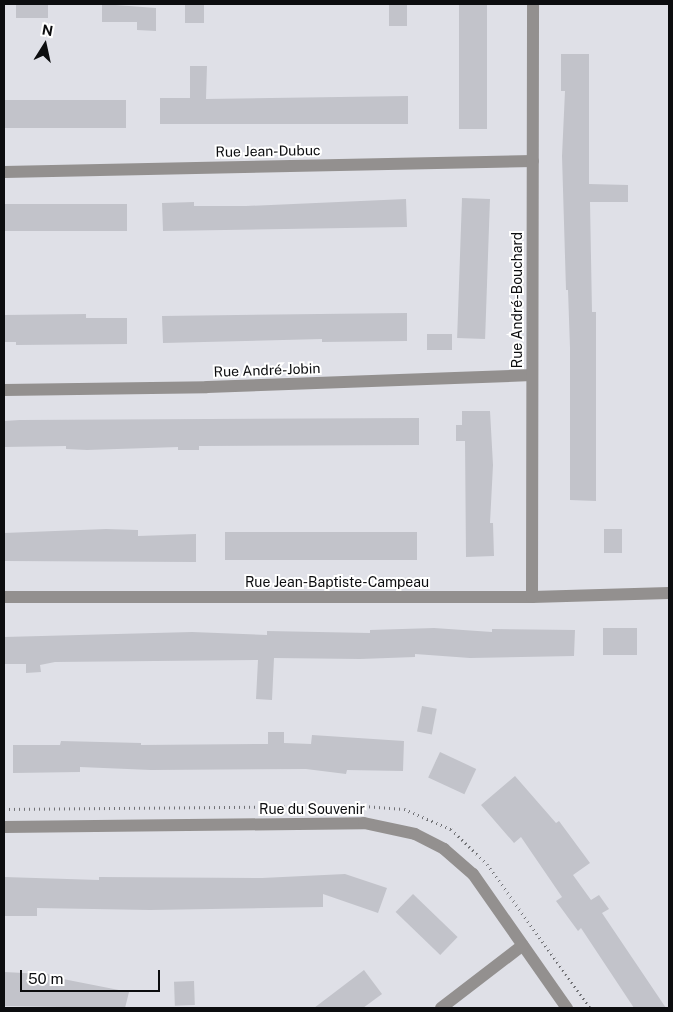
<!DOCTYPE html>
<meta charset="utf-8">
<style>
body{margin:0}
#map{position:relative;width:673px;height:1012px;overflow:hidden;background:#dfe0e7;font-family:"Public Sans",sans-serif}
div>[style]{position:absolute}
.building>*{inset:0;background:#c2c3ca;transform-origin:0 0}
.path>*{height:3px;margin-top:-1.5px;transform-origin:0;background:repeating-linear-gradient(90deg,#727377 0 1px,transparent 0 5px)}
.street>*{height:12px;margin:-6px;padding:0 6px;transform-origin:6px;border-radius:6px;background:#93908f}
span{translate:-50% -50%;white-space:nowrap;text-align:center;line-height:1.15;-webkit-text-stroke:4px #fff;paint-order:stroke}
.street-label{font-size:14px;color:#0c0d0f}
.frame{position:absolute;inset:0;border:5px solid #0c0d0f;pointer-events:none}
.north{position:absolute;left:20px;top:20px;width:50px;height:50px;-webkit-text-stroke:4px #fff;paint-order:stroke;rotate:10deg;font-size:14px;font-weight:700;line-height:20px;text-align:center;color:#0c0d0f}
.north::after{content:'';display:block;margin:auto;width:18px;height:22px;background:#0c0d0f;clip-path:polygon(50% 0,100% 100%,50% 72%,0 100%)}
.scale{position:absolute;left:20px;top:970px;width:140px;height:22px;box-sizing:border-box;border:2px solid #0c0d0f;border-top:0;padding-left:6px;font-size:15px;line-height:18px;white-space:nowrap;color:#0c0d0f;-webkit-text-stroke:4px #fff;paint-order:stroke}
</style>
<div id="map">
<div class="building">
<i style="left:16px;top:4px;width:32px;height:14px"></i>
<i style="clip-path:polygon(102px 4px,156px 8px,156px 31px,137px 30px,137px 22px,102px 22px)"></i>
<i style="left:185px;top:4px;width:19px;height:19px"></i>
<i style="left:389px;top:4px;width:18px;height:22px"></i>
<i style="left:459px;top:4px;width:28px;height:125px"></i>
<i style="clip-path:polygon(561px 54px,589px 54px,589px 184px,628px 185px,628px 202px,590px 202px,592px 312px,596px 312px,596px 501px,570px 500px,570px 348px,568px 290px,566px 290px,562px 156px,565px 91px,561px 91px)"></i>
<i style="clip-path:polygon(190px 66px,207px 66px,206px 99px,408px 96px,408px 124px,160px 124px,160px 98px,190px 98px)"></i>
<i style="left:4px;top:100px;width:122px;height:28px"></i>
<i style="left:462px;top:198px;width:28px;height:140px;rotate:2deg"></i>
<i style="clip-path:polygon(406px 199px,407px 227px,163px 231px,162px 203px,194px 202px,194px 206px,246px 206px)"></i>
<i style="left:127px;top:204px;width:27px;height:123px;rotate:90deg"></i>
<i style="clip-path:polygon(407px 313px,407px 341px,322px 342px,322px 339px,163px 343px,162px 316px)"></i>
<i style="clip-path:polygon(86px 314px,86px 318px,127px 318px,127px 344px,16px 345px,16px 342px,4px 342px,4px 315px)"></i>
<i style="left:452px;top:334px;width:16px;height:25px;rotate:90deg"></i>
<i style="clip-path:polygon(462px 411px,490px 411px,493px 465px,490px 523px,493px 523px,494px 556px,466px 557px,465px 441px,456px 441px,456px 425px,462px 425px)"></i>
<i style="clip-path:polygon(419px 418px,419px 445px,199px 446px,199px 450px,178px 450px,178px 447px,87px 450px,66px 449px,66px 446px,4px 447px,4px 421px,20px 420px)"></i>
<i style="clip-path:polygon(106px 529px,138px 530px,138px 536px,196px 534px,196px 562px,4px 561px,4px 533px)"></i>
<i style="left:604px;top:529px;width:18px;height:24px"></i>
<i style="left:417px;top:532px;width:28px;height:192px;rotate:90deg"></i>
<i style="clip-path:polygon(434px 628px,492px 632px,492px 629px,575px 630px,574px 656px,470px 658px,415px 654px,415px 657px,360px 659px,274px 658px,272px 700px,256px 699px,258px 660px,55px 662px,40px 665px,41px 672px,26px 673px,26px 664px,4px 664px,4px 637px,192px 632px,267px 635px,267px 631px,370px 633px,370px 630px)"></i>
<i style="left:603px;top:628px;width:34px;height:27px"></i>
<i style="left:422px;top:706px;width:15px;height:26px;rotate:11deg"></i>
<i style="clip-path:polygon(268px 732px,284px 732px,284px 743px,311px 744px,312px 735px,404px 741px,403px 771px,347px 770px,346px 774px,306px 769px,151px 770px,80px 767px,80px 772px,13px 773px,13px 745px,60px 745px,61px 741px,141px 743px,141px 745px,268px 744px)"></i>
<i style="left:440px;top:752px;width:40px;height:28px;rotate:25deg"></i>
<i style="clip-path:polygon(515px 776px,556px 823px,559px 821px,590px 863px,573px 875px,591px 900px,599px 895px,609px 909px,602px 913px,666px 1008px,634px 1008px,581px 928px,578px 931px,556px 901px,562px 897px,521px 837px,514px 843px,481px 805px)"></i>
<i style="clip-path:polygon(345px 874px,387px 888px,378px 913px,323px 894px,323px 907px,150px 910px,37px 908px,37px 916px,4px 916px,4px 877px,99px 880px,99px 877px,262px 878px)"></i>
<i style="left:413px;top:894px;width:62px;height:25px;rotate:44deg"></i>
<i style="clip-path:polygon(364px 970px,382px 994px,363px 1008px,314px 1008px)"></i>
<i style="clip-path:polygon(4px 972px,63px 975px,63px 979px,129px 992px,125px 1008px,4px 1006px)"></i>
<i style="left:194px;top:981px;width:24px;height:20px;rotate:88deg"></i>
</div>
<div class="path">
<i style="left:364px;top:806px;width:40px;rotate:4.3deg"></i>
<i style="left:404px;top:809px;width:51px;rotate:23.1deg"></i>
<i style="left:451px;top:829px;width:50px;rotate:44.2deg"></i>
<i style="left:487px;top:864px;width:177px;rotate:54.4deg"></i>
<i style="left:4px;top:809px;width:334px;rotate:-0.5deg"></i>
</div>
<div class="street">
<i style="left:4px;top:172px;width:529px;rotate:-1.19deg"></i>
<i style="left:4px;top:390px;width:203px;rotate:-0.8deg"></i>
<i style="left:207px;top:387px;width:325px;rotate:-2.1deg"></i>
<i style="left:4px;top:597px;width:528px"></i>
<i style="left:532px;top:597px;width:137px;rotate:-1.7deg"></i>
<i style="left:532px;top:597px;width:593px;rotate:-89.9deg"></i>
<i style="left:4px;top:827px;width:360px;rotate:-0.6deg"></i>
<i style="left:364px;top:823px;width:52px;rotate:12.2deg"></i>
<i style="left:415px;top:834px;width:33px;rotate:27deg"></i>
<i style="left:444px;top:849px;width:38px;rotate:41deg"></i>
<i style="left:473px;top:874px;width:164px;rotate:55deg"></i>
<i style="left:441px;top:1008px;width:103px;rotate:-37.5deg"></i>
</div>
<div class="street-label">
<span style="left:268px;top:151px;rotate:-1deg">Rue Jean-Dubuc</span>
<span style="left:517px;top:300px;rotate:-90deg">Rue André-Bouchard</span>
<span style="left:267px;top:370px;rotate:-2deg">Rue André-Jobin</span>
<span style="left:337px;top:582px">Rue Jean-Baptiste-Campeau</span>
<span style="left:312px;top:809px">Rue du Souvenir</span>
</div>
<div class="frame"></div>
<div class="north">N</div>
<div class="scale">50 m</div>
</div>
